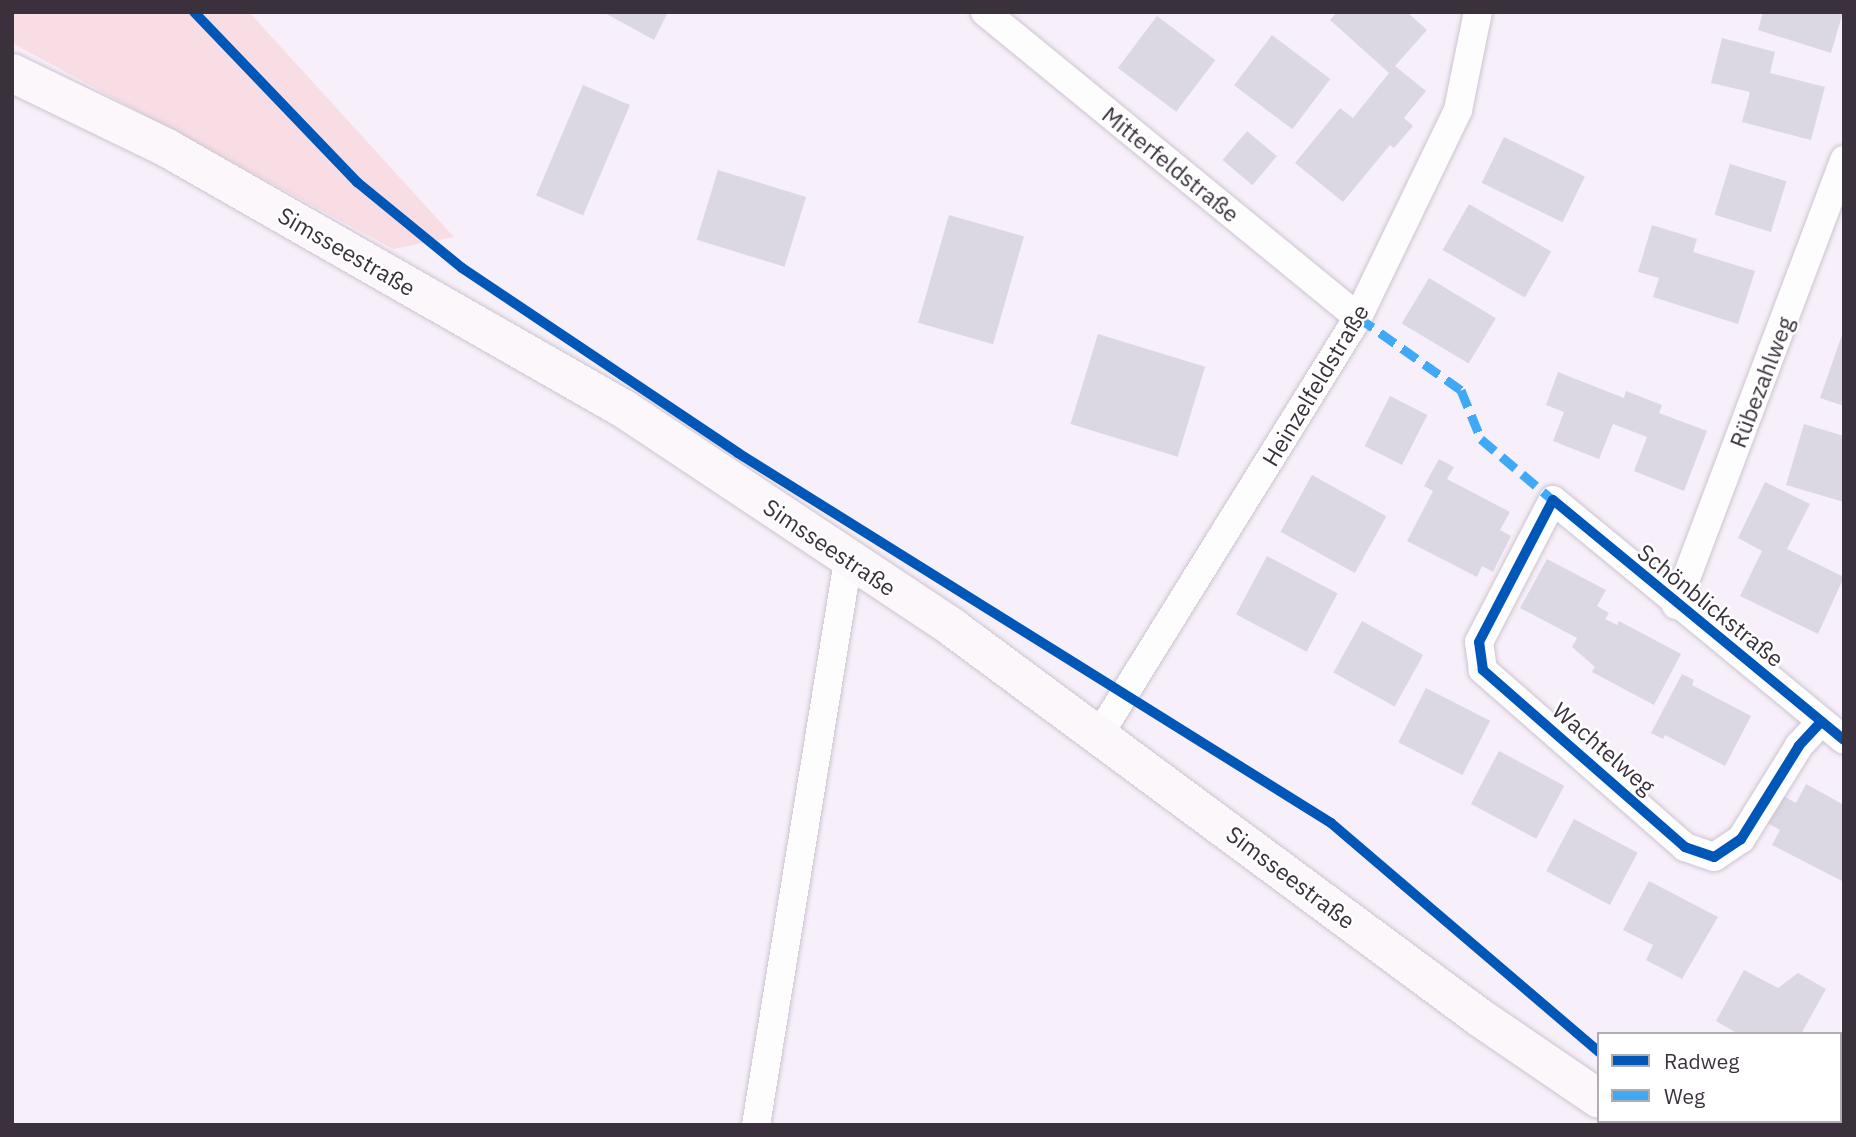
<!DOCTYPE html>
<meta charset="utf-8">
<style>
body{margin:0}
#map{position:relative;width:1856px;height:1137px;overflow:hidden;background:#f7effa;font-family:"IBM Plex Sans",sans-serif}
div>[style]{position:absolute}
.green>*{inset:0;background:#f8dde4}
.building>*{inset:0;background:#dcd8e3;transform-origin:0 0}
.roads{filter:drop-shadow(0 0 2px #ccc4cf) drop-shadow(0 0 2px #ccc4cf)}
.minor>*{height:28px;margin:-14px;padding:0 14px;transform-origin:14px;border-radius:14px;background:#fefdfe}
.secondary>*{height:38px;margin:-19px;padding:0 19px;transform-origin:19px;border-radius:19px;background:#fbf7fa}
.quiet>*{height:9px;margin-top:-4.5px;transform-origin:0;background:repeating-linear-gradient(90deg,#3fa9f5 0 18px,transparent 0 27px)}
.cycleway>*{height:10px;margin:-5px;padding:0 5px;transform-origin:5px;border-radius:5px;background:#0057b8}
span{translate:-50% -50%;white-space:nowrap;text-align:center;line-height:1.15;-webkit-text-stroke:5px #fff;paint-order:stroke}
.street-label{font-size:23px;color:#3a313d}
.frame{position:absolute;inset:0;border:14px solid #3a313d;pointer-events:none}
.legend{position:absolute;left:1597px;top:1032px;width:245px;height:91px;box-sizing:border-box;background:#fff;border:2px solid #b0adb1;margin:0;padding:9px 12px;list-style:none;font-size:21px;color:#3a313d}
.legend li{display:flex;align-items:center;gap:14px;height:35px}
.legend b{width:35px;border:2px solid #b0adb1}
</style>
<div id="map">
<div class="green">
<i style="clip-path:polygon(12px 12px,249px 12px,454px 237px,393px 249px,12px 43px)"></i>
</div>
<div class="building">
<i style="clip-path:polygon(603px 12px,668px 12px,654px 40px)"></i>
<i style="clip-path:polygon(1337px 12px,1407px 12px,1427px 30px,1395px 66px,1426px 91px,1404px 118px,1413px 126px,1394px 148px,1390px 145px,1343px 202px,1295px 163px,1340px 108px,1353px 118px,1389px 73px,1330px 20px)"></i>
<i style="clip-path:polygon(1763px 12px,1843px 12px,1831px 53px,1758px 30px)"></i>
<i style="left:1157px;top:16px;width:73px;height:65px;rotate:37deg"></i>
<i style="left:1272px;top:35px;width:73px;height:63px;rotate:37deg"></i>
<i style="clip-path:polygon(1722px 38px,1775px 52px,1770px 73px,1825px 87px,1811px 140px,1742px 122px,1750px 92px,1711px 83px)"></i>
<i style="left:583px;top:85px;width:51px;height:120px;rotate:23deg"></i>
<i style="left:1247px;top:131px;width:39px;height:38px;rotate:40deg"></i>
<i style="left:1504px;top:137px;width:90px;height:51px;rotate:26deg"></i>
<i style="left:1730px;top:164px;width:59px;height:53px;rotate:17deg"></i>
<i style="left:718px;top:170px;width:92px;height:73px;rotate:17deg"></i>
<i style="left:1469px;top:204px;width:95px;height:53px;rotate:30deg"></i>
<i style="left:949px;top:215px;width:78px;height:112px;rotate:16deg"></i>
<i style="clip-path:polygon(1652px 225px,1697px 239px,1693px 252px,1755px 271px,1738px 324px,1653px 297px,1659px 278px,1638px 272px)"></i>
<i style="left:1429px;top:278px;width:78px;height:53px;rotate:31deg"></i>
<i style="clip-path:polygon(1843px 332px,1844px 332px,1844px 406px,1820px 398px)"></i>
<i style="left:1098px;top:334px;width:112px;height:94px;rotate:17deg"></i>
<i style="clip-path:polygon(1558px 372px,1624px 398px,1626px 391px,1662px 405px,1659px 413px,1707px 431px,1684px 491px,1634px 471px,1647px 437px,1613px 424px,1599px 459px,1553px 441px,1564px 412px,1546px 405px)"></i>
<i style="left:1390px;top:396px;width:42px;height:56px;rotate:27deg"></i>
<i style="clip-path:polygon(1804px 424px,1844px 436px,1844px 502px,1786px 485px)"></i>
<i style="clip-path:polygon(1439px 459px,1454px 467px,1447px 479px,1510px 512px,1500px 530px,1511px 536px,1493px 572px,1482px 566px,1477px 577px,1407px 541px,1433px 491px,1424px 486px)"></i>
<i style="left:1312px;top:475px;width:85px;height:65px;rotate:29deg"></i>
<i style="clip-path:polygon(1765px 482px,1810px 504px,1787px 549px,1844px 577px,1818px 634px,1740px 596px,1762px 551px,1738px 538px)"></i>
<i style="left:1267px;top:556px;width:80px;height:66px;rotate:28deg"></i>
<i style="clip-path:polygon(1547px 559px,1606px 590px,1597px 606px,1609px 613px,1605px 619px,1617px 625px,1619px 621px,1681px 654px,1654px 705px,1592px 672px,1595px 667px,1572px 647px,1577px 638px,1520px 608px)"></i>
<i style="left:1362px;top:621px;width:70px;height:59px;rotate:29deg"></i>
<i style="clip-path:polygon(1682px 674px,1694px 680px,1692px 685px,1751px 716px,1725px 766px,1665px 735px,1663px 739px,1651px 733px)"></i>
<i style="left:1426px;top:688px;width:72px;height:61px;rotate:27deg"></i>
<i style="left:1499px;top:751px;width:74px;height:60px;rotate:28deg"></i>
<i style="clip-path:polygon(1806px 784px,1844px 805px,1844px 882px,1772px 845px,1780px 830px,1766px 822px,1782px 795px,1796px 803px)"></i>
<i style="left:1574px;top:819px;width:72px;height:59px;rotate:28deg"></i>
<i style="clip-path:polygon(1649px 881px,1718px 917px,1682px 979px,1646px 960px,1653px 945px,1623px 930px)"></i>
<i style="clip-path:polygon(1744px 970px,1778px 988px,1798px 973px,1826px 989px,1801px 1034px,1738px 1034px,1716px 1021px)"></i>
</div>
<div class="roads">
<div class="minor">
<i style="left:985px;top:12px;width:482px;rotate:39.3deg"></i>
<i style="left:1676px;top:605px;width:476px;rotate:-69.3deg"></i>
<i style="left:1821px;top:722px;width:33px;rotate:133deg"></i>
<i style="left:1799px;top:746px;width:110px;rotate:121.9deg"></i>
<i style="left:1741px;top:839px;width:32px;rotate:146deg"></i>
<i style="left:1714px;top:857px;width:31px;rotate:-161deg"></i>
<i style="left:1685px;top:847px;width:269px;rotate:-138.8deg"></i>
<i style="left:1483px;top:670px;width:28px;rotate:-98deg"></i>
<i style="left:1479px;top:642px;width:160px;rotate:-62.5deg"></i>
<i style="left:1553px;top:500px;width:377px;rotate:39.5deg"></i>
<i style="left:1099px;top:735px;width:492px;rotate:-58.2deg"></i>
<i style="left:1358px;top:317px;width:230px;rotate:-64.2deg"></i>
<i style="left:1458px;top:110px;width:100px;rotate:-78.5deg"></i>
<i style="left:756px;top:1125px;width:571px;rotate:-80.74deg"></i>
</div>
<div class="secondary">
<i style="left:12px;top:73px;width:172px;rotate:25.8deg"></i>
<i style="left:167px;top:148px;width:526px;rotate:29.73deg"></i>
<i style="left:624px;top:409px;width:395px;rotate:33.6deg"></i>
<i style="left:953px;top:628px;width:654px;rotate:36.48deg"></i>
<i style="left:1479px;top:1017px;width:145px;rotate:34.3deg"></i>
<i style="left:1631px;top:1121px;width:7px;rotate:34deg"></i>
</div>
</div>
<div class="quiet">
<i style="left:1358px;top:317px;width:126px;rotate:35.3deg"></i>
<i style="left:1461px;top:390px;width:53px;rotate:67.8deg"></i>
<i style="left:1481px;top:439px;width:94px;rotate:40.3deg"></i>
<i style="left:1689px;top:1121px;width:6px;rotate:39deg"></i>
</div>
<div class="cycleway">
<i style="left:194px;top:12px;width:236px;rotate:46.2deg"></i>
<i style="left:357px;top:182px;width:136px;rotate:39.3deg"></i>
<i style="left:462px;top:268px;width:332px;rotate:33.8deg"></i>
<i style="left:738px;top:453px;width:699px;rotate:31.96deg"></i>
<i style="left:1331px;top:823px;width:353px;rotate:40.5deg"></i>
<i style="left:1821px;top:722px;width:33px;rotate:133deg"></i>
<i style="left:1799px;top:746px;width:110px;rotate:121.9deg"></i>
<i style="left:1741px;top:839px;width:32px;rotate:146deg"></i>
<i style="left:1714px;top:857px;width:31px;rotate:-161deg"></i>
<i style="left:1685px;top:847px;width:269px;rotate:-138.8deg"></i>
<i style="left:1483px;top:670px;width:28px;rotate:-98deg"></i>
<i style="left:1479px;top:642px;width:160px;rotate:-62.5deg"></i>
<i style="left:1553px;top:500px;width:377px;rotate:39.5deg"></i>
</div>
<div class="street-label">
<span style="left:1171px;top:164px;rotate:39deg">Mitterfeldstraße</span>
<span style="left:347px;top:251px;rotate:30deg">Simsseestraße</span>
<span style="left:1761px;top:382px;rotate:-69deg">Rübezahlweg</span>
<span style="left:1315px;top:385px;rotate:-59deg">Heinzelfeldstraße</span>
<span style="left:830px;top:547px;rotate:34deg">Simsseestraße</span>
<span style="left:1711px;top:605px;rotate:39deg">Schönblickstraße</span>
<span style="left:1604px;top:748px;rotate:41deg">Wachtelweg</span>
<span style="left:1291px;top:877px;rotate:37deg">Simsseestraße</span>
</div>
<div class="frame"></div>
<ul class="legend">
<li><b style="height:9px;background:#0057b8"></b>Radweg</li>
<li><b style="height:9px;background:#3fa9f5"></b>Weg</li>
</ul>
</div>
